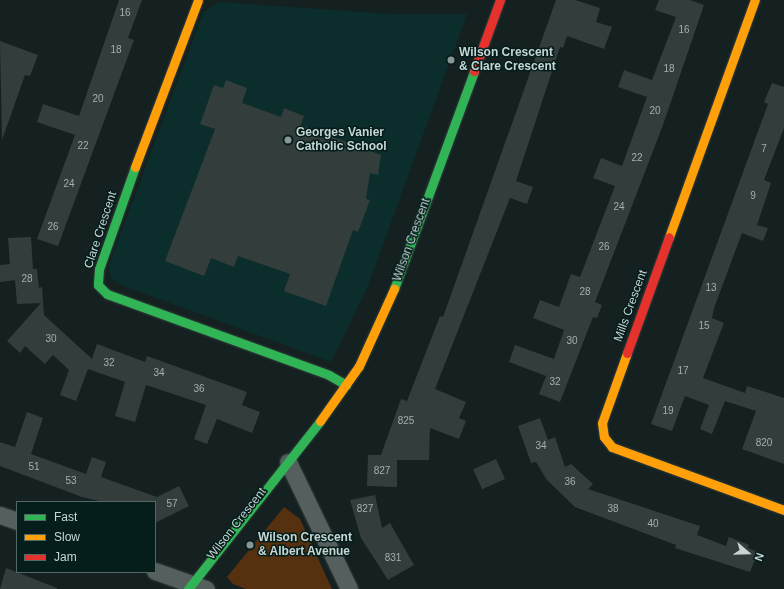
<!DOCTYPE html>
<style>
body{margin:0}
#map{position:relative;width:784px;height:589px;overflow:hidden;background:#142120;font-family:Helvetica,sans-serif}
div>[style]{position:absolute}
.built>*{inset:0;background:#0b2d2b}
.green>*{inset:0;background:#563110}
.building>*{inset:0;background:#333d3c;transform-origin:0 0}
.roads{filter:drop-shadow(0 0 1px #313c3a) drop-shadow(0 0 1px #313c3a)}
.street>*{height:17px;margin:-8.5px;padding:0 8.5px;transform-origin:8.5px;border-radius:8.5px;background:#555f5e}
.fast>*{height:9px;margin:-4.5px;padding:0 4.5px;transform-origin:4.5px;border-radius:4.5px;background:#30b455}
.slow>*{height:9px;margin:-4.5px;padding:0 4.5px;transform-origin:4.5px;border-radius:4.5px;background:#ff9f0a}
.jam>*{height:9px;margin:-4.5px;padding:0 4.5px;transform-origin:4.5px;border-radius:4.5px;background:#e5322d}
.dots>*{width:11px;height:11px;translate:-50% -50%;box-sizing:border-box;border:2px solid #051e1c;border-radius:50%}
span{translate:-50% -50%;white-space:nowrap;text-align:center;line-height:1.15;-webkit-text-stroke:3px #051e1c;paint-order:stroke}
.number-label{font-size:10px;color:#a2b0ae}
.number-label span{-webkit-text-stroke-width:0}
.poi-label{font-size:12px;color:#c7d6d4;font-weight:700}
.left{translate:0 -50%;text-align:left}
.street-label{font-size:12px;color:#c7d6d4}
.legend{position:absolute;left:16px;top:501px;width:140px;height:72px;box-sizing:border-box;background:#051e1c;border:1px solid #536866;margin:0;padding:5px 7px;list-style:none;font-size:12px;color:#c7d6d4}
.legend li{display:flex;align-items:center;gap:8px;height:20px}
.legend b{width:20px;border:1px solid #536866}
.north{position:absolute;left:728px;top:533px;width:40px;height:40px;-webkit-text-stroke:3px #051e1c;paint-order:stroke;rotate:110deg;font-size:11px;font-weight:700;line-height:16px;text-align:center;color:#c7d6d4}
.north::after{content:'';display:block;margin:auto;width:14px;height:18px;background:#c7d6d4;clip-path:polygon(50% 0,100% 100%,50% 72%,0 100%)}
</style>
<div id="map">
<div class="built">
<i style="clip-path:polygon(218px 2px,392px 14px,467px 14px,368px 286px,331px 362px,121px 285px,110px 277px,109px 265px,203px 13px)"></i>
</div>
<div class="green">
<i style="clip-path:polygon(284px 507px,300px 519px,332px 589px,246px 589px,233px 584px,227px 577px)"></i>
</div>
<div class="building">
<i style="clip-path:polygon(119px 0,142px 0,128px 38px,134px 40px,58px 246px,37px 239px,75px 135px,37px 122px,43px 104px,79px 116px)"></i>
<i style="clip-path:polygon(556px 0,575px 0,600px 8px,596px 22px,612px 27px,604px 49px,567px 36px,563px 48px,560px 47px,516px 181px,533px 187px,527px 204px,510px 198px,435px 389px,466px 402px,459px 418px,466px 421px,459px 439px,430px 428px,429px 460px,397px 460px,397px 487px,367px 486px,368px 455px,381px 455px,401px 399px,407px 401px,440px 316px,443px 317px)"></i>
<i style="clip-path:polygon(659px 0,690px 0,704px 5px,663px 125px,595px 302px,602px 305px,597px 318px,593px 317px,560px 402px,539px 394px,546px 376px,509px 362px,515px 345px,554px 359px,564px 330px,533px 318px,540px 300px,559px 307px,571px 274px,580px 277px,615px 186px,593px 178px,601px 158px,622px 166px,647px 97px,618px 87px,624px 70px,652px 80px,676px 17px,655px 10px)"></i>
<i style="clip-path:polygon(0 41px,38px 55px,30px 76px,25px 75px,2px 140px)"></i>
<i style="clip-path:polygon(226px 80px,247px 88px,242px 103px,281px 117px,284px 108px,304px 116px,301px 125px,381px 155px,378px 175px,370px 173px,366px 199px,370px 200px,358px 232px,353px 230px,326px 306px,284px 291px,290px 274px,238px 256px,234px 267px,211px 258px,204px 276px,165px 261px,215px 129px,200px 124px,214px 85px,223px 88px)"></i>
<i style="clip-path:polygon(772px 83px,784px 87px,784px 128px,764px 180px,771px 183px,757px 225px,768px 228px,763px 241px,742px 233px,714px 308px,712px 318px,724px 323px,703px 378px,745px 393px,747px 386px,784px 398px,784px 464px,742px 449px,756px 411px,725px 401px,712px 434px,700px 429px,709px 405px,685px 396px,672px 431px,651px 424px,768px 104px,764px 102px)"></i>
<i style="clip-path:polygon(31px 237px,33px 269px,37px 269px,39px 288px,42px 287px,44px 315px,92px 359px,97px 344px,145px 362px,147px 356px,247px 392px,242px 405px,260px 412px,252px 433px,217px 419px,207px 444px,194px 439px,206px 405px,146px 385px,135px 422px,115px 416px,125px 382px,88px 369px,76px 401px,60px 395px,69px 370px,53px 355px,45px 364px,25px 346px,20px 353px,7px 341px,41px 303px,17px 304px,15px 280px,0 282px,0 265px,10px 264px,8px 238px)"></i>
<i style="clip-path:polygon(27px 412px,43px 418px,31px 454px,86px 474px,92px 457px,106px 462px,101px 477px,157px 497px,179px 486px,189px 506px,155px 523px,155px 502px,104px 502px,82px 497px,0 466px,0 442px,15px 447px)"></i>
<i style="clip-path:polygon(540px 418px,548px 440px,555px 437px,565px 467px,571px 464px,593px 484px,588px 489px,700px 526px,697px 535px,726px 546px,729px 537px,749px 545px,748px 548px,758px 552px,750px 572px,675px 548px,676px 545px,575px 507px,547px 480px,536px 462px,531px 463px,518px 426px)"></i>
<i style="left:496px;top:459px;width:22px;height:25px;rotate:66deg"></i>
<i style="clip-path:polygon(375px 495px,382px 528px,390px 523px,414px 565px,388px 580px,361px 538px,350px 500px)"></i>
<i style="clip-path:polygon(6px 568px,57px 588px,57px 589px,0 589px)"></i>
</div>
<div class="roads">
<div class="street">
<i style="left:288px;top:462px;width:141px;rotate:64.3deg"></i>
<i style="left:0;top:515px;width:18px;rotate:19deg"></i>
<i style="left:155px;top:571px;width:54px;rotate:19.4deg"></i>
</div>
<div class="fast">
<i style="left:135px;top:167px;width:108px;rotate:109.4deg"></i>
<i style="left:99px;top:269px;width:16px;rotate:94deg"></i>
<i style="left:98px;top:285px;width:13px;rotate:45deg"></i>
<i style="left:107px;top:294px;width:236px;rotate:20deg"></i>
<i style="left:329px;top:375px;width:20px;rotate:30deg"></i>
<i style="left:394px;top:289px;width:232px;rotate:-69.8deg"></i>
<i style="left:188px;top:589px;width:214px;rotate:-51.8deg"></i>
</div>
<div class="slow">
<i style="left:135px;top:167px;width:178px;rotate:-69.3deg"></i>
<i style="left:669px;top:237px;width:252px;rotate:-70.1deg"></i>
<i style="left:627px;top:353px;width:74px;rotate:109.7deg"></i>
<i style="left:602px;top:423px;width:14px;rotate:82deg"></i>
<i style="left:604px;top:437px;width:13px;rotate:51deg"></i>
<i style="left:612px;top:447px;width:183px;rotate:20.1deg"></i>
<i style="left:320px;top:421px;width:67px;rotate:-54.7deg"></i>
<i style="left:359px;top:366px;width:85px;rotate:-65.6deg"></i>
</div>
<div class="jam">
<i style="left:474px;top:71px;width:76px;rotate:-69.9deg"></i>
<i style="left:627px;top:353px;width:123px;rotate:-70.1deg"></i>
</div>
</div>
<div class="dots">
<i style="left:451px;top:60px;background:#889795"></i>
<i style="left:288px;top:140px;background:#889795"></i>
<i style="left:250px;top:545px;background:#889795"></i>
</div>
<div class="number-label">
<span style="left:125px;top:13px">16</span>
<span style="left:684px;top:30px">16</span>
<span style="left:116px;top:50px">18</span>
<span style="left:669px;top:69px">18</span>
<span style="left:98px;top:99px">20</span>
<span style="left:655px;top:111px">20</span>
<span style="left:83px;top:146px">22</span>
<span style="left:764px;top:149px">7</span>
<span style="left:637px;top:158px">22</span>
<span style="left:69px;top:184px">24</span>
<span style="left:753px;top:196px">9</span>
<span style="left:619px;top:207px">24</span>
<span style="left:53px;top:227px">26</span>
<span style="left:604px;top:247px">26</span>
<span style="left:27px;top:279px">28</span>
<span style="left:711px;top:288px">13</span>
<span style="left:585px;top:292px">28</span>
<span style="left:704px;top:326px">15</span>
<span style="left:51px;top:339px">30</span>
<span style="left:572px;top:341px">30</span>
<span style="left:109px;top:363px">32</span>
<span style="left:683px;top:371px">17</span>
<span style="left:159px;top:373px">34</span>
<span style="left:555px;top:382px">32</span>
<span style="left:199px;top:389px">36</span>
<span style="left:668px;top:411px">19</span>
<span style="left:406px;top:421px">825</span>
<span style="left:764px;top:443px">820</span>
<span style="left:541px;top:446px">34</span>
<span style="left:34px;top:467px">51</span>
<span style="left:382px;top:471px">827</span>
<span style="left:71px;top:481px">53</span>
<span style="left:570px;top:482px">36</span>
<span style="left:172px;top:504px">57</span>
<span style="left:365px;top:509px">827</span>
<span style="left:613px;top:509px">38</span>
<span style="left:653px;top:524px">40</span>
<span style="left:393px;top:558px">831</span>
</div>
<div class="poi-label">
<span class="left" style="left:459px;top:60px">Wilson Crescent<br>&amp; Clare Crescent</span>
<span class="left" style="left:296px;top:140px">Georges Vanier<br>Catholic School</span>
<span class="left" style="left:258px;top:545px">Wilson Crescent<br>&amp; Albert Avenue</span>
</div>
<div class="street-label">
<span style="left:101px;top:230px;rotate:-72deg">Clare Crescent</span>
<span style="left:412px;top:240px;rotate:-70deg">Wilson Crescent</span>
<span style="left:631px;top:306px;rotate:-70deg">Mills Crescent</span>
<span style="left:237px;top:524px;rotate:-52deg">Wilson Crescent</span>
</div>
<ul class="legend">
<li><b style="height:5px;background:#30b455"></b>Fast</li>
<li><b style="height:5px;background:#ff9f0a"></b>Slow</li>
<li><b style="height:5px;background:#e5322d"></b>Jam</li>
</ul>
<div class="north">N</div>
</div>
